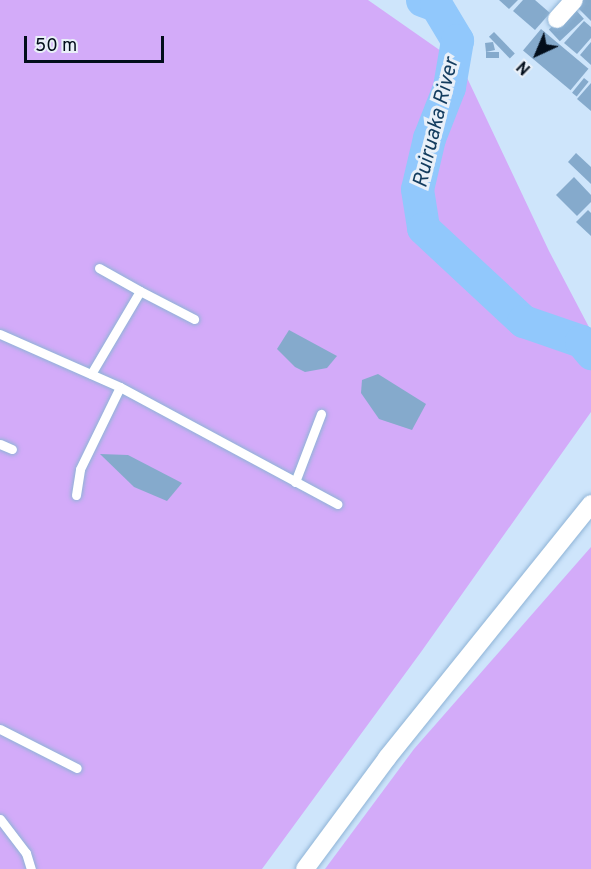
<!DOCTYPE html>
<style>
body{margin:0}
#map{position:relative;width:591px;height:869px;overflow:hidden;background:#cee5fb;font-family:Overpass,sans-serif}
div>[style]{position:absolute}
.green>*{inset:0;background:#d3abf9}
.river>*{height:33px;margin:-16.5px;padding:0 16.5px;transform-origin:16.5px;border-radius:16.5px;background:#91c8fc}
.building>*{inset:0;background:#85aacc;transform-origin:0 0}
.roads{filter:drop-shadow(0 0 2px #8eb3d6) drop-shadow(0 0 2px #8eb3d6)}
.lane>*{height:9px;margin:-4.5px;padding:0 4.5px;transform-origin:4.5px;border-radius:4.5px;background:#fff}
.street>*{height:18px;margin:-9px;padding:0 9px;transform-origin:9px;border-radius:9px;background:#fff}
span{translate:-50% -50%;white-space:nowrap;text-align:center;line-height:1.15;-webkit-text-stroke:6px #e9f0f8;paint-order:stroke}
.water-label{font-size:21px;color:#133c5e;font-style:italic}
.north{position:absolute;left:507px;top:24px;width:60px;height:60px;-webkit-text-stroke:4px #e9f0f8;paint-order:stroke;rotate:224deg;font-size:16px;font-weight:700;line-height:24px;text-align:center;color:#030e1b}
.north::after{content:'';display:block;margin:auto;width:21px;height:27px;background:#030e1b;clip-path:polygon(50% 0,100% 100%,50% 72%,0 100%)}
.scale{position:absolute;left:24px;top:36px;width:140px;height:27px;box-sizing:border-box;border:3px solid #030e1b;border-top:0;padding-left:8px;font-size:18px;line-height:21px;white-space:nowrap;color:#030e1b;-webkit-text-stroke:4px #e9f0f8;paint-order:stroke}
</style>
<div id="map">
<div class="green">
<i style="clip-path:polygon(0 0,368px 0,461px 65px,549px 251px,591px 331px,591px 412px,421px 652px,262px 869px,0 869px)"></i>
<i style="clip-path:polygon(591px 547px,591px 869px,325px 869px,414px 749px)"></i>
</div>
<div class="river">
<i style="left:422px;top:0;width:15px;rotate:20deg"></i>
<i style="left:436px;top:5px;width:41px;rotate:59deg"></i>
<i style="left:457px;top:40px;width:48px;rotate:99.7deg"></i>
<i style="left:449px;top:87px;width:55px;rotate:111.4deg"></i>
<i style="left:429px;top:138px;width:52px;rotate:103.2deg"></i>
<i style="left:417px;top:189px;width:39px;rotate:81deg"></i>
<i style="left:423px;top:228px;width:137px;rotate:42.9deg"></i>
<i style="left:523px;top:321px;width:61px;rotate:19deg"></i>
<i style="left:581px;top:341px;width:16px;rotate:50deg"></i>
</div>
<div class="building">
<i style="clip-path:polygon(499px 0,518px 0,509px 9px)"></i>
<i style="clip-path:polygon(523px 0,535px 0,550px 13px,535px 30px,513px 11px)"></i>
<i style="clip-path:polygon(578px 0,591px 0,591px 21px,574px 4px)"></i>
<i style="left:573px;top:7px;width:16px;height:33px;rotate:47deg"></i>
<i style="clip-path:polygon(584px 21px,591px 27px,591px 38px,577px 54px,564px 43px)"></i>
<i style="left:541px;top:29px;width:62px;height:28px;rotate:40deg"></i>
<i style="left:494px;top:32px;width:30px;height:7px;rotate:46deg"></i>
<i style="clip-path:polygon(493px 42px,495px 50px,486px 52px,485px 43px)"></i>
<i style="clip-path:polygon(591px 42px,591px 65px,580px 55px)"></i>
<i style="left:486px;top:52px;width:13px;height:6px"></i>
<i style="left:584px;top:78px;width:6px;height:19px;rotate:39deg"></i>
<i style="clip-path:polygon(591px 83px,591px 111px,577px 99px)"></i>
<i style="clip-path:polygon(576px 153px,591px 167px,591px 184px,568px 162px)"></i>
<i style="clip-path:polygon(574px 177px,591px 195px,591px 202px,577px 216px,556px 195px)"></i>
<i style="clip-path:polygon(588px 210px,591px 213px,591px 236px,576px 222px)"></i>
<i style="clip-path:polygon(289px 330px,337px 356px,327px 368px,305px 372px,295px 367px,277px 349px)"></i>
<i style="clip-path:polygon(378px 374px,426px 404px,412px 430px,379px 419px,361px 393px,362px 380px)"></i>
<i style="clip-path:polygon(100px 454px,128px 455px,182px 483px,167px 501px,134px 487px)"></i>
</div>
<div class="roads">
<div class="lane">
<i style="left:99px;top:268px;width:47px;rotate:29.3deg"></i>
<i style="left:0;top:334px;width:131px;rotate:23.8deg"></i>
<i style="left:120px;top:387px;width:247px;rotate:28.3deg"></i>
<i style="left:91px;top:374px;width:96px;rotate:-59.4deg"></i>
<i style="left:140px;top:291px;width:61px;rotate:27.4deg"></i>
<i style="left:0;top:444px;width:13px;rotate:23deg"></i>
<i style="left:295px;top:482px;width:73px;rotate:-69.1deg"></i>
<i style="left:76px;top:495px;width:26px;rotate:-81deg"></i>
<i style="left:80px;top:469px;width:91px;rotate:-64deg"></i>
<i style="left:0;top:729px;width:86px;rotate:26.9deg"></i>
<i style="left:0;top:819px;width:43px;rotate:52.6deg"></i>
<i style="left:26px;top:853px;width:17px;rotate:73deg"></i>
</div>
<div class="street">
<i style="left:557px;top:19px;width:25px;rotate:-48deg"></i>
<i style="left:305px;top:869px;width:138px;rotate:-53.5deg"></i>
<i style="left:387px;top:758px;width:326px;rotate:-51.2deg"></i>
</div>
</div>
<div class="water-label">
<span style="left:437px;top:123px;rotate:-76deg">Ruiruaka River</span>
</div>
<div class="north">N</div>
<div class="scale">50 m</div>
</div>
